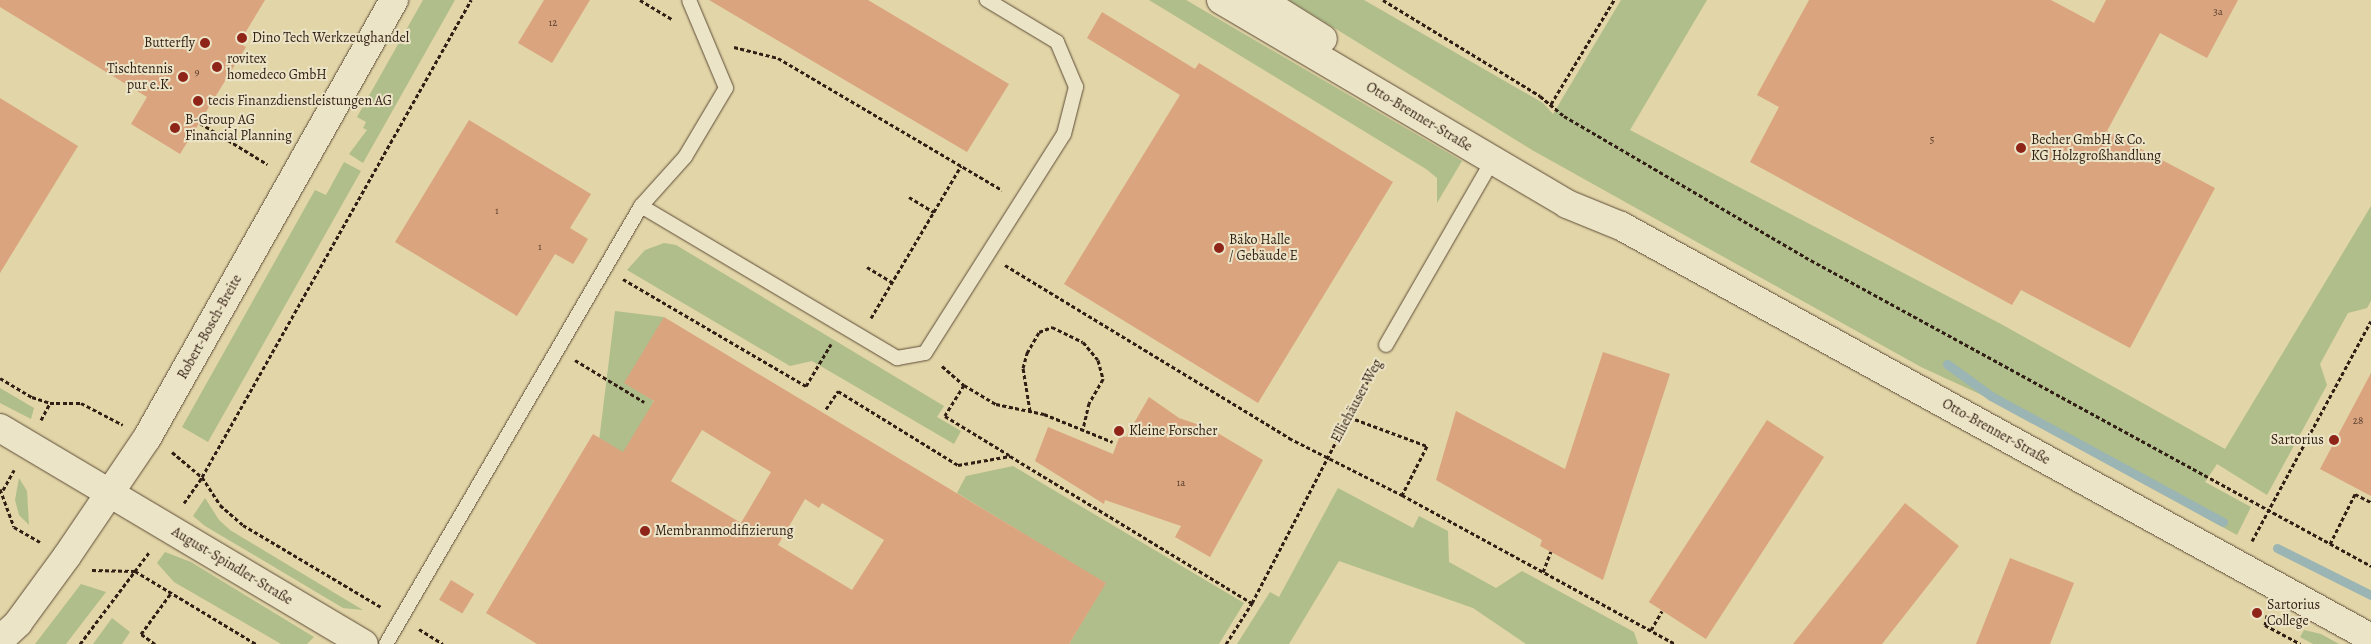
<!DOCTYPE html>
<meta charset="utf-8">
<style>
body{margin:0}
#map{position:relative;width:2371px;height:644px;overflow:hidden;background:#e2d5a7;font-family:Alegreya,serif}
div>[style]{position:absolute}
.green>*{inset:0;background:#afbe8a;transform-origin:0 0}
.stream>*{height:9px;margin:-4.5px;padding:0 4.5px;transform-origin:4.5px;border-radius:4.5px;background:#9bb5b4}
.building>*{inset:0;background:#daa47f;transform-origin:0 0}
.path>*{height:3px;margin-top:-1.5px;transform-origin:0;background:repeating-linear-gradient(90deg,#311e14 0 4px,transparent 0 6.5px)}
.roads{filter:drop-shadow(0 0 1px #5d4c39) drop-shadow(0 0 1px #5d4c39)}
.lane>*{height:14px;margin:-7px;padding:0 7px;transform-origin:7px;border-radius:7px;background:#ece4c6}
.street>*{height:28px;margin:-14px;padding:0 14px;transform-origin:14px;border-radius:14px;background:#ece4c6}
.secondary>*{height:28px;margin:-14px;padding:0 14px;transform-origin:14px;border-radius:14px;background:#ece4c6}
.dots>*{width:14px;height:14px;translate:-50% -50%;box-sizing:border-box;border:2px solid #ece4c6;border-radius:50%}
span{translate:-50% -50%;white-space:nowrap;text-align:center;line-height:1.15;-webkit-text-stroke:4px #ece4c6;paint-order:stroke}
.number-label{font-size:11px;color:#5b402f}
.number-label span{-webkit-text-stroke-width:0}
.poi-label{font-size:14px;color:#311e14}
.left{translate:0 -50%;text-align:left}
.right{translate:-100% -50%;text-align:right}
.street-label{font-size:14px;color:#311e14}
</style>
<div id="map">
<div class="green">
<i style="clip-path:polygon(423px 0,455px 0,363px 163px,349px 154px,367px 130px,363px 128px,366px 122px,357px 117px)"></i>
<i style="clip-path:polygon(1149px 0,1186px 0,1462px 161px,1437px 203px,1437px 178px,1426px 169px)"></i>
<i style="clip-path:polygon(1289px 0,1364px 0,1543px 103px,1553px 114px,1621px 0,1707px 0,1630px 130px,2001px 324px,2225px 449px,2371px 206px,2371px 301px,2367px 308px,2348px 313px,2320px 364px,2327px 385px,2267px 495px,2217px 464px,2205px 482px,2251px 507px,2237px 535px,1984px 396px,1921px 367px,1532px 150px)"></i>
<i style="clip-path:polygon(344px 162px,361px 171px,208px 442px,182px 427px,315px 190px,326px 195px)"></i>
<i style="clip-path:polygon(664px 243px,676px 245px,944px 406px,937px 417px,961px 431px,954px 444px,812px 361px,790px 366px,627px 270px,645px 250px)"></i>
<i style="left:615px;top:311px;width:49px;height:292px;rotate:7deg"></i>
<i style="clip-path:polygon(0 388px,34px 408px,31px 419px,0 403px)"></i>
<i style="clip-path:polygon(1013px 466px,1244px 603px,1219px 644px,1069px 644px,1105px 583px,957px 493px,966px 476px)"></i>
<i style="clip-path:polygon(19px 478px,27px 491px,29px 525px,19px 515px,15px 500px)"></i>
<i style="clip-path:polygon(1338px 488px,1413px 528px,1419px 516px,1448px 531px,1449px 562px,1496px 588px,1522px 571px,1634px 632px,1638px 644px,1526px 644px,1473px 608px,1339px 561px,1289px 644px,1237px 644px,1270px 592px,1279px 597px)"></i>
<i style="clip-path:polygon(205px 498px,219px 520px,230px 530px,363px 610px,343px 608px,205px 526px,193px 516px)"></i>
<i style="clip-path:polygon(165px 552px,191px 562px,314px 637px,307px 644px,281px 644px,174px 582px,157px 563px)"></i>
<i style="clip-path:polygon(81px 584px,106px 592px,66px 644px,35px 644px)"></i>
<i style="clip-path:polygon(112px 618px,130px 632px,122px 644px,93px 644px)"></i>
<i style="clip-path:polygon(2304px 630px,2321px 634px,2339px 644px,2313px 644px,2300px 637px)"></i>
</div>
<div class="stream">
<i style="left:1947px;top:364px;width:54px;rotate:36deg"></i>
<i style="left:1991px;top:396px;width:264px;rotate:28.5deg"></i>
<i style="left:2277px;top:548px;width:105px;rotate:26.6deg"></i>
</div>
<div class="building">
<i style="clip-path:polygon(0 0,265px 0,239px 43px,246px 47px,180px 154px,131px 124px,147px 97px,0 7px)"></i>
<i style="clip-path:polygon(544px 0,590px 0,552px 63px,518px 43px)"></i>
<i style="clip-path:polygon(709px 0,868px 0,1009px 84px,967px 152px)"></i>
<i style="clip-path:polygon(1809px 0,2051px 0,2094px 23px,2106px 0,2238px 0,2207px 58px,2160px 33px,2107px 131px,2215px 188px,2130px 348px,2021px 290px,2012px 305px,1750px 162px,1779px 107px,1757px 95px)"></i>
<i style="clip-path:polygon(1102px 12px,1195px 69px,1199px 63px,1393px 182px,1258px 403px,1064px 284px,1180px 95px,1087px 38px)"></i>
<i style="clip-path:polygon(0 98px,78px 146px,0 273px)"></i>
<i style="clip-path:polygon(469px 120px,591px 194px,570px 228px,588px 239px,580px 253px,573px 264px,555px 254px,517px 316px,395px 242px)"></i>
<i style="clip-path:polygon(evenodd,664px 317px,1106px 583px,1069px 644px,537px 644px,486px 613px,593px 434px,623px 452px,654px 401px,624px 383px,664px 317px,702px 430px,771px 472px,741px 523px,671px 481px,702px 430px,664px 317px,805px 499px,819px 508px,822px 503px,884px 540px,852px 590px,778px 545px,805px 499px)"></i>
<i style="clip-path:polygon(1603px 352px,1670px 374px,1603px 580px,1540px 546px,1542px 540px,1436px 480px,1456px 411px,1565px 469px)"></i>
<i style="clip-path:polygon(2371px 373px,2371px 496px,2320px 469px)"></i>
<i style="clip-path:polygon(1149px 397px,1179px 418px,1211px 429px,1263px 460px,1210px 557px,1175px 537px,1181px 526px,1105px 500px,1104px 504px,1035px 461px,1048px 427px,1113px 454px,1120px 435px,1126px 437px)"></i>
<i style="left:1767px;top:420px;width:68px;height:217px;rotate:33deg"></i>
<i style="clip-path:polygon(1905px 503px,1959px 546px,1882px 644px,1793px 644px)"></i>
<i style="clip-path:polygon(2010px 558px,2074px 583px,2050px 644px,1976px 644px)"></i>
<i style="left:451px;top:580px;width:27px;height:23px;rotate:31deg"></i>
</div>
<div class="path">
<i style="left:640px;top:0;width:37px;rotate:31deg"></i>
<i style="left:1383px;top:0;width:184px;rotate:31.4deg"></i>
<i style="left:1540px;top:96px;width:31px;rotate:40deg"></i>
<i style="left:1564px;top:116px;width:279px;rotate:30.3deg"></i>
<i style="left:1805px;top:257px;width:645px;rotate:28.63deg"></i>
<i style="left:734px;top:47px;width:45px;rotate:14deg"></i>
<i style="left:778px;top:58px;width:260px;rotate:30.5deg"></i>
<i style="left:1551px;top:104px;width:122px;rotate:-58.8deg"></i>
<i style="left:200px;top:123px;width:79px;rotate:31.5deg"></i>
<i style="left:909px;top:197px;width:29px;rotate:31deg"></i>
<i style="left:1005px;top:265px;width:333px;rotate:31.3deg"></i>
<i style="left:1289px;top:438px;width:127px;rotate:26.8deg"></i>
<i style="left:1402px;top:495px;width:310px;rotate:28.6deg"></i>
<i style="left:867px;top:267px;width:29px;rotate:31deg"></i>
<i style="left:623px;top:279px;width:212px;rotate:30.3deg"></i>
<i style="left:806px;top:386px;width:49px;rotate:-59.2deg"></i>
<i style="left:871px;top:318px;width:177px;rotate:-59.4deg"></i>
<i style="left:575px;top:360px;width:81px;rotate:31.3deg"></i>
<i style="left:942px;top:366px;width:29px;rotate:41deg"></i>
<i style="left:964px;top:385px;width:36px;rotate:122deg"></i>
<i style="left:945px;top:416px;width:75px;rotate:31.4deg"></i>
<i style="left:0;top:378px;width:37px;rotate:31deg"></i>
<i style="left:32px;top:397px;width:19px;rotate:18deg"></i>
<i style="left:50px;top:403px;width:31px"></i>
<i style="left:81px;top:403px;width:47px;rotate:27.6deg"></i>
<i style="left:964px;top:385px;width:37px;rotate:31deg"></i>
<i style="left:996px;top:404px;width:49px;rotate:11.8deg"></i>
<i style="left:1044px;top:414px;width:74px;rotate:22.1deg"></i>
<i style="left:826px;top:409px;width:22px;rotate:-56deg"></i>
<i style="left:838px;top:391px;width:141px;rotate:31.7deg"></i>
<i style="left:958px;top:465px;width:53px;rotate:-9.8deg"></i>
<i style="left:1010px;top:456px;width:283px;rotate:31.3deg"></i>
<i style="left:1030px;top:411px;width:44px;rotate:-99.2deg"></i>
<i style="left:1023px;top:368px;width:16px;rotate:-75deg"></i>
<i style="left:1027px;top:353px;width:24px;rotate:-60deg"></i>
<i style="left:1039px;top:332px;width:14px;rotate:-21deg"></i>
<i style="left:1052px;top:327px;width:34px;rotate:26deg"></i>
<i style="left:1083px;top:342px;width:23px;rotate:50deg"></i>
<i style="left:1098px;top:360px;width:20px;rotate:75deg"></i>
<i style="left:1103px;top:379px;width:28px;rotate:120deg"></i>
<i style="left:1089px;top:403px;width:28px;rotate:103deg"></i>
<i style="left:1349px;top:417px;width:83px;rotate:20.4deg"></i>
<i style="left:1427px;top:446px;width:55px;rotate:117deg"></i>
<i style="left:41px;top:420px;width:19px;rotate:-62deg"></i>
<i style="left:172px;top:452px;width:39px;rotate:40deg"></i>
<i style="left:202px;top:477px;width:33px;rotate:57deg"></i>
<i style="left:220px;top:505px;width:30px;rotate:41deg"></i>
<i style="left:243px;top:525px;width:161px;rotate:30.7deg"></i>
<i style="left:0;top:489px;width:40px;rotate:69.8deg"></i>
<i style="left:14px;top:527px;width:30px;rotate:30deg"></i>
<i style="left:3px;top:490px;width:23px;rotate:-61deg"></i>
<i style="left:184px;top:503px;width:32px;rotate:-55deg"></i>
<i style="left:202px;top:477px;width:548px;rotate:-60.58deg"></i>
<i style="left:2252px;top:541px;width:250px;rotate:-61.6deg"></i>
<i style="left:2330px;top:544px;width:56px;rotate:-63.4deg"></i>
<i style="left:2355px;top:494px;width:18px;rotate:27deg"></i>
<i style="left:92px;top:570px;width:43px;rotate:1.3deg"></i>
<i style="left:135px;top:571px;width:141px;rotate:31.1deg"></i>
<i style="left:1543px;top:572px;width:22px;rotate:-69deg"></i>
<i style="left:2267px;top:615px;width:10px;rotate:101deg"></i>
<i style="left:2265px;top:625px;width:40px;rotate:28deg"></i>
<i style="left:419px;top:629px;width:28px;rotate:32deg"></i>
<i style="left:1651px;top:630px;width:22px;rotate:-60deg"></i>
<i style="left:80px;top:644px;width:116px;rotate:-53deg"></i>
<i style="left:155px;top:644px;width:17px;rotate:-144deg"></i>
<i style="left:141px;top:634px;width:51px;rotate:-53.8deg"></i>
<i style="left:1226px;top:644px;width:49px;rotate:-57.6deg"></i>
<i style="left:1252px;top:603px;width:271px;rotate:-62.5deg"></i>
</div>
<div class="roads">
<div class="lane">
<i style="left:641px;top:206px;width:298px;rotate:30.7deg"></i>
<i style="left:897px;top:358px;width:28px;rotate:-10deg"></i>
<i style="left:925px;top:353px;width:259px;rotate:-57.6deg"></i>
<i style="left:1064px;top:134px;width:49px;rotate:-75.7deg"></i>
<i style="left:1076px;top:87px;width:49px;rotate:-112.9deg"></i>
<i style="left:1057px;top:42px;width:82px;rotate:-149deg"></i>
<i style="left:1386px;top:345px;width:214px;rotate:-60deg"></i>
<i style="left:386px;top:644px;width:507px;rotate:-59.79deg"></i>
<i style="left:641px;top:206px;width:66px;rotate:-48.1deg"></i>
<i style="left:685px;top:157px;width:80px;rotate:-59.3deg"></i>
<i style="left:726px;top:88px;width:95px;rotate:-112.8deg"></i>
</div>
<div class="street">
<i style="left:0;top:428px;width:423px;rotate:30.7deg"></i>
<i style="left:0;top:640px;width:25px;rotate:-43deg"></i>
<i style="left:18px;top:623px;width:83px;rotate:-53.8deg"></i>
<i style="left:67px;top:556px;width:143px;rotate:-55.9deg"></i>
<i style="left:147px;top:438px;width:503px;rotate:-60.58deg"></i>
</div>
<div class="secondary">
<i style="left:1221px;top:0;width:402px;rotate:30.5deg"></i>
<i style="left:1567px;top:204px;width:58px;rotate:22.2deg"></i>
<i style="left:1621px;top:226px;width:856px;rotate:28.78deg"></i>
<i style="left:1261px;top:0;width:73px;rotate:32.2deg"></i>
</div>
</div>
<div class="dots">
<i style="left:242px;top:38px;background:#8f2418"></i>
<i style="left:205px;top:43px;background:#8f2418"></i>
<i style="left:217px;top:67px;background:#8f2418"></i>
<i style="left:183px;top:77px;background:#8f2418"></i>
<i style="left:198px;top:101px;background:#8f2418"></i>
<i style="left:175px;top:128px;background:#8f2418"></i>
<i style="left:2021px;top:148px;background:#8f2418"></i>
<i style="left:1219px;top:248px;background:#8f2418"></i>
<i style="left:1119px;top:431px;background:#8f2418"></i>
<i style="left:2334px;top:440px;background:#8f2418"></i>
<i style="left:645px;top:531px;background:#8f2418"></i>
<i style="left:2257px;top:613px;background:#8f2418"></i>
</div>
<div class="number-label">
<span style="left:2218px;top:12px">3a</span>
<span style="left:553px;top:23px">12</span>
<span style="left:197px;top:72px">9</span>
<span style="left:1932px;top:140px">5</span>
<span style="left:497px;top:211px">1</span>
<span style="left:540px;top:247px">1</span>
<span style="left:2358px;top:421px">28</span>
<span style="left:1181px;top:483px">1a</span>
</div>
<div class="poi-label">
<span class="left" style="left:252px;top:38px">Dino Tech Werkzeughandel</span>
<span class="right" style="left:195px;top:43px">Butterfly</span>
<span class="left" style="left:227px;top:67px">rovitex<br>homedeco GmbH</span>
<span class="right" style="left:173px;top:77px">Tischtennis<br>pur e.K.</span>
<span class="left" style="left:208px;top:101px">tecis Finanzdienstleistungen AG</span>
<span class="left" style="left:185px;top:128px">B-Group AG<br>Financial Planning</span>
<span class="left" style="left:2031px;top:148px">Becher GmbH &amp; Co.<br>KG Holzgroßhandlung</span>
<span class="left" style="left:1229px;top:248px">Bäko Halle<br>/ Gebäude E</span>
<span class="left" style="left:1129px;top:431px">Kleine Forscher</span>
<span class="right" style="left:2324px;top:440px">Sartorius</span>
<span class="left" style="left:655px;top:531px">Membranmodifizierung</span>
<span class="left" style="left:2267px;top:613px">Sartorius<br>College</span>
</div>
<div class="street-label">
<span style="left:1419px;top:117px;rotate:31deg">Otto-Brenner-Straße</span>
<span style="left:210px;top:327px;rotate:-61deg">Robert-Bosch-Breite</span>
<span style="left:1357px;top:401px;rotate:-62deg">Elliehäuser Weg</span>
<span style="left:1996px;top:432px;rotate:29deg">Otto-Brenner-Straße</span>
<span style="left:232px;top:566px;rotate:31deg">August-Spindler-Straße</span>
</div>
</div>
